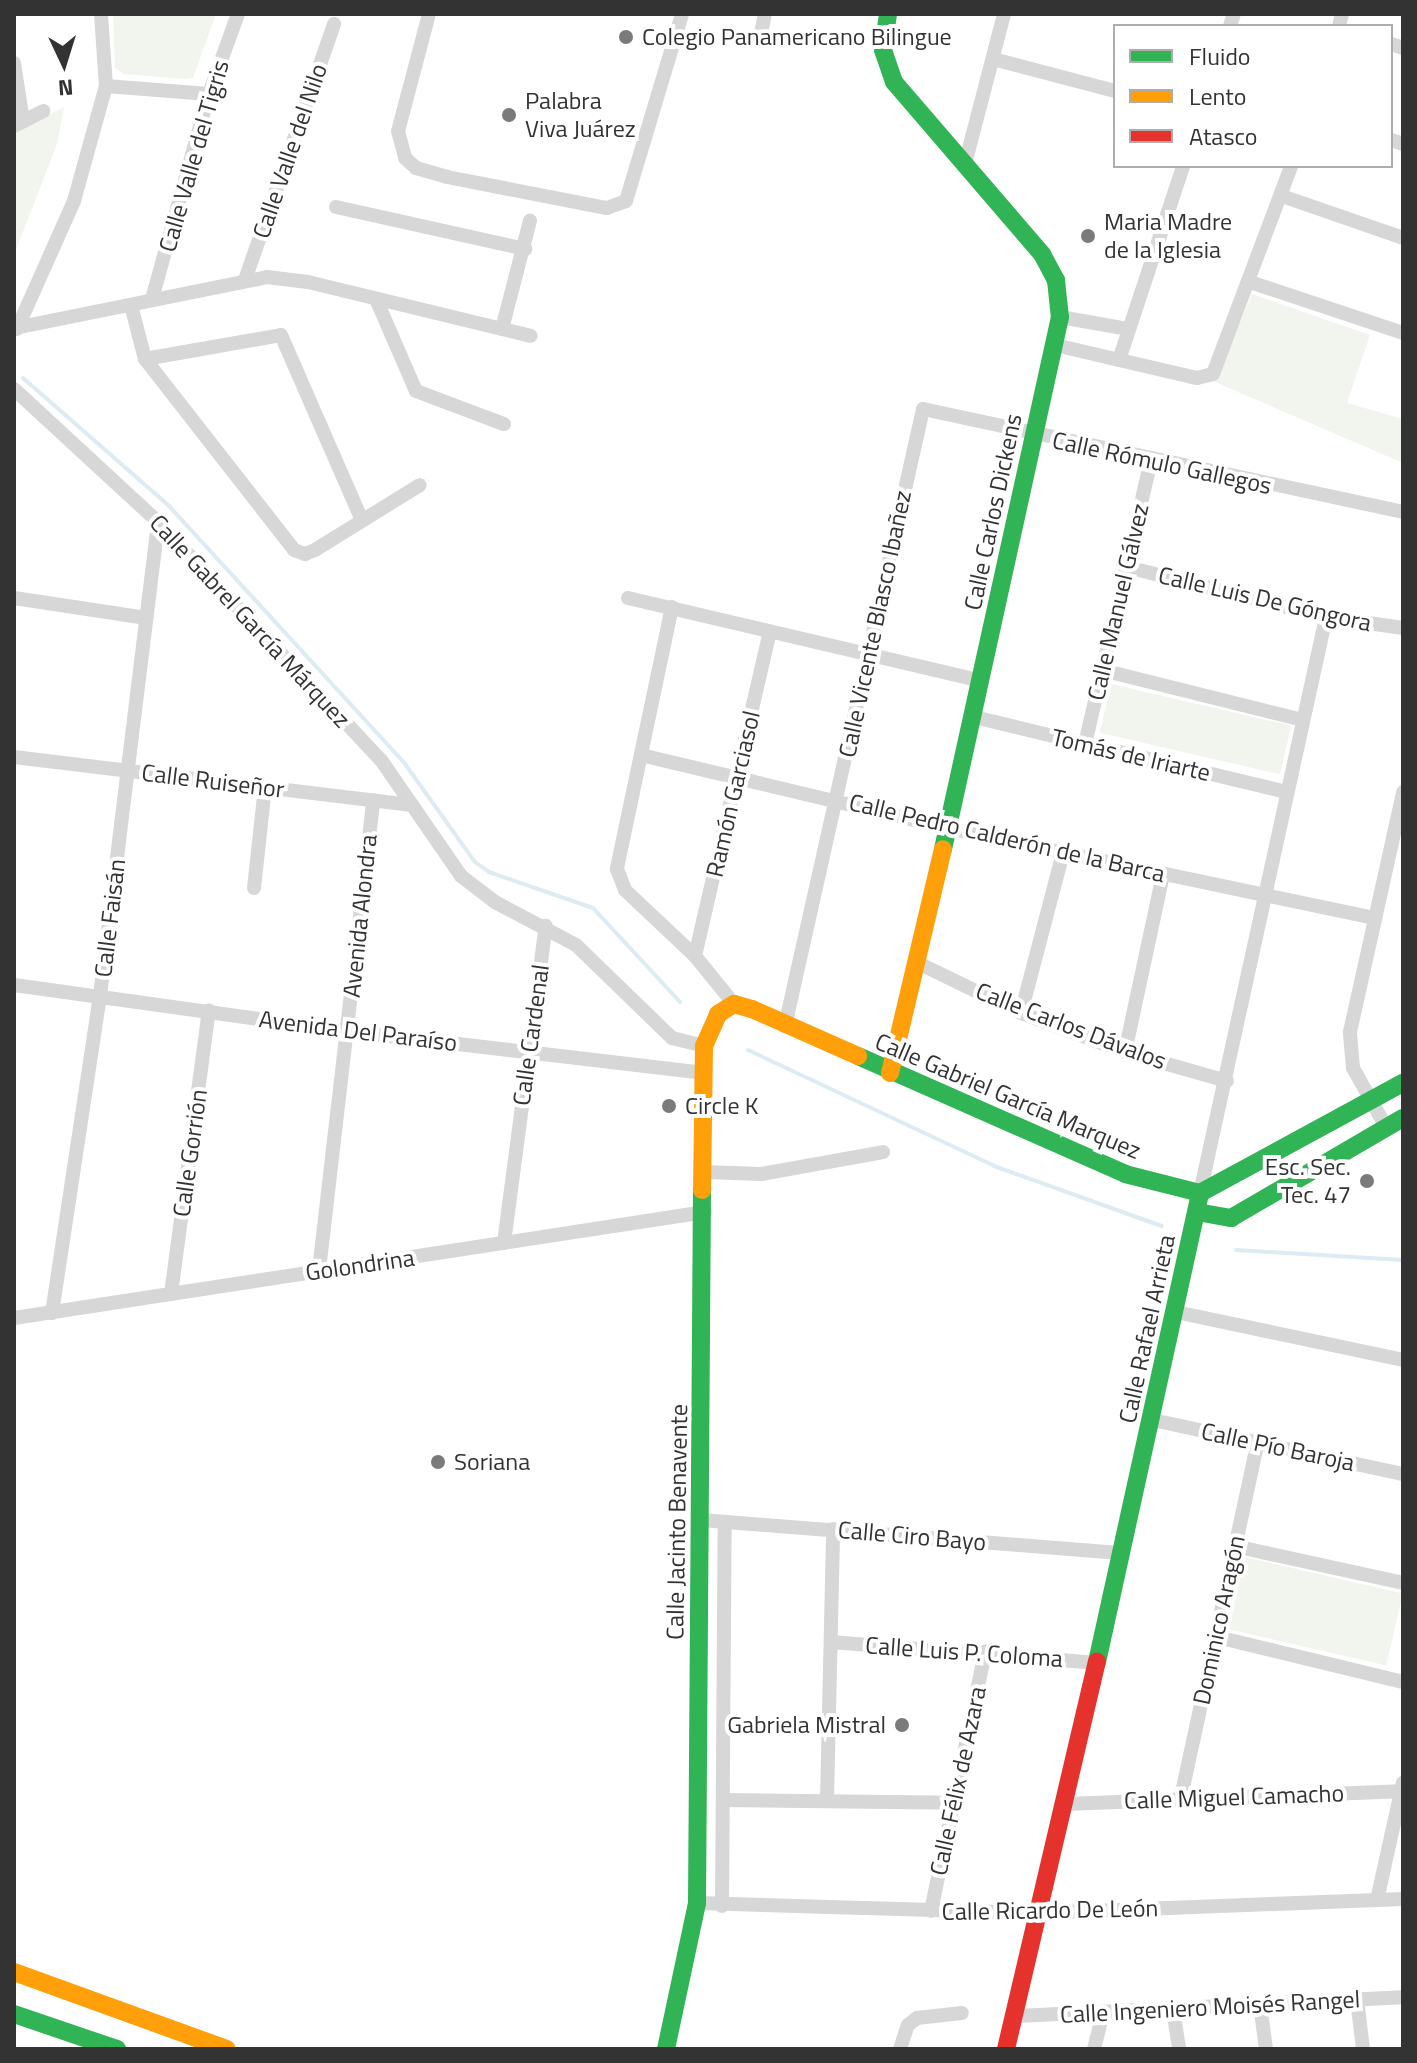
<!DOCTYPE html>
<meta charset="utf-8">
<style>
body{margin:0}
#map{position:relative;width:1417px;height:2063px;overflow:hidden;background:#fff;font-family:"Titillium Web",sans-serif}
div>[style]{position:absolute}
.green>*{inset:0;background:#f1f5ed;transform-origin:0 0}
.stream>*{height:4px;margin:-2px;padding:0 2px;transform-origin:2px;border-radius:2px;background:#ddebf3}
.street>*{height:14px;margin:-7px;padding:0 7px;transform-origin:7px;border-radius:7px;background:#d7d7d7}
.fast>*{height:18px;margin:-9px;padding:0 9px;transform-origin:9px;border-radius:9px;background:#30b455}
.slow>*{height:18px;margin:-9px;padding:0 9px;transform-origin:9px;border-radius:9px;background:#ff9f0a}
.jam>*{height:18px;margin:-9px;padding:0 9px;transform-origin:9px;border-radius:9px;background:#e5322d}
.dots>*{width:22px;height:22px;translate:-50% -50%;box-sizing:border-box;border:4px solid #fff;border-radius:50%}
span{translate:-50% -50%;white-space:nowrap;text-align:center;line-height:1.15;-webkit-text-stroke:8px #fff;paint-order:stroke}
.poi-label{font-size:24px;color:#333}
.left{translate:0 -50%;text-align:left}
.right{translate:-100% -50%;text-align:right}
.street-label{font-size:24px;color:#333}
.frame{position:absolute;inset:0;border:16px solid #333;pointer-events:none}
.legend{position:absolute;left:1113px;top:24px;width:280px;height:144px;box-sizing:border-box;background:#fff;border:2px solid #adadad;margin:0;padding:10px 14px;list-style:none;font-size:24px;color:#333}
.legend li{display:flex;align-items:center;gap:16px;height:40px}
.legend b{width:40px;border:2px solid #adadad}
.north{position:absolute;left:24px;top:24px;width:80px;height:80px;-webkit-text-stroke:6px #fff;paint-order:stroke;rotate:176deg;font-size:22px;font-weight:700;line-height:32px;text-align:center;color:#333}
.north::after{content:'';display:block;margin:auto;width:28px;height:36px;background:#333;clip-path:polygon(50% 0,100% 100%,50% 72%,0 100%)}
</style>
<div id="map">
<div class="green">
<i style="clip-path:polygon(113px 14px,216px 14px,193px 78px,184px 79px,124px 74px,115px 68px)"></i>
<i style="clip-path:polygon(64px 107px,57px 144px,14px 255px,14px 132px)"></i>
<i style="clip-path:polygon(1252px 294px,1370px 335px,1347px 403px,1403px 419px,1403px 463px,1215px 382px)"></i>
<i style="left:1111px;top:684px;width:185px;height:50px;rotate:13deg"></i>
<i style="left:1245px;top:1557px;width:162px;height:74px;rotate:13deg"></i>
</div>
<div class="stream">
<i style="left:23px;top:378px;width:194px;rotate:41.2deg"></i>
<i style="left:169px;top:506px;width:350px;rotate:47.5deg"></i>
<i style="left:405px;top:764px;width:120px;rotate:54.5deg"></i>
<i style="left:475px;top:862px;width:17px;rotate:36deg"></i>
<i style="left:489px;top:872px;width:110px;rotate:19.1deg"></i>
<i style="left:593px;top:908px;width:128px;rotate:47.2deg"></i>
<i style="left:748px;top:1050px;width:272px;rotate:25.2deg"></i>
<i style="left:994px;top:1166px;width:178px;rotate:19.7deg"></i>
<i style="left:1236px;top:1250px;width:167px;rotate:3.4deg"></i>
</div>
<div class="street">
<i style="left:429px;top:14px;width:121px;rotate:104.8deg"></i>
<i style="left:398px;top:131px;width:28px;rotate:75deg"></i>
<i style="left:405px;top:158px;width:15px;rotate:42deg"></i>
<i style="left:416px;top:168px;width:32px;rotate:16deg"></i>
<i style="left:447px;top:177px;width:163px;rotate:11deg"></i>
<i style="left:607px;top:208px;width:20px;rotate:-20deg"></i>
<i style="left:626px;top:201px;width:195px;rotate:-73.3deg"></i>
<i style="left:1230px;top:26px;width:13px;rotate:-72deg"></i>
<i style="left:1339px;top:26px;width:12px;rotate:-76deg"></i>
<i style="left:759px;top:42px;width:29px;rotate:-78deg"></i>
<i style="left:1391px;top:44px;width:13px;rotate:18deg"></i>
<i style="left:993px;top:59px;width:126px;rotate:14.7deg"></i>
<i style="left:14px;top:63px;width:59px;rotate:81.2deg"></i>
<i style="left:106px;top:86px;width:103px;rotate:4.4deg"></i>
<i style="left:14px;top:126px;width:33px;rotate:-27deg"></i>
<i style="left:1391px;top:140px;width:13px;rotate:18deg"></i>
<i style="left:965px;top:164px;width:155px;rotate:-75.4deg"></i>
<i style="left:1282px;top:196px;width:128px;rotate:19.1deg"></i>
<i style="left:336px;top:207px;width:194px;rotate:12.5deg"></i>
<i style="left:246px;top:277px;width:268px;rotate:-70.8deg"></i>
<i style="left:1250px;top:282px;width:161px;rotate:18.4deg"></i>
<i style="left:152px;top:299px;width:213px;rotate:-74.5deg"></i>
<i style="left:209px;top:94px;width:85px;rotate:-70.1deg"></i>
<i style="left:376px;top:299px;width:100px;rotate:66.5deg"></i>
<i style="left:416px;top:391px;width:94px;rotate:20.6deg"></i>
<i style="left:131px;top:305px;width:56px;rotate:75.5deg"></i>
<i style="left:145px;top:359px;width:242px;rotate:52deg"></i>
<i style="left:294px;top:550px;width:12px;rotate:20deg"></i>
<i style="left:305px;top:554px;width:11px;rotate:-22deg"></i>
<i style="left:315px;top:550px;width:123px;rotate:-31.8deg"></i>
<i style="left:1060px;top:317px;width:70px;rotate:9.9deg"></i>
<i style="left:20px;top:327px;width:252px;rotate:-11.4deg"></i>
<i style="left:267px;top:277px;width:41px;rotate:7deg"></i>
<i style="left:308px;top:282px;width:229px;rotate:13.6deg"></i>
<i style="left:17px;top:329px;width:140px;rotate:-66deg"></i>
<i style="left:74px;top:201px;width:119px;rotate:-74.5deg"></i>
<i style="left:106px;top:86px;width:72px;rotate:-94deg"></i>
<i style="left:502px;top:329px;width:112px;rotate:-75.5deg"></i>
<i style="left:1055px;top:345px;width:146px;rotate:13.1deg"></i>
<i style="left:1197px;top:378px;width:16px;rotate:-14deg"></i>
<i style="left:1213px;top:374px;width:222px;rotate:-69.4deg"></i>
<i style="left:145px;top:359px;width:138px;rotate:-10deg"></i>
<i style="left:281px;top:335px;width:200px;rotate:66.4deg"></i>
<i style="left:1119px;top:360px;width:204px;rotate:-71.7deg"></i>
<i style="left:14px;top:389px;width:196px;rotate:42.7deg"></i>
<i style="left:158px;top:522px;width:326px;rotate:46.9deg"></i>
<i style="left:381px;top:760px;width:141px;rotate:55.4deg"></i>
<i style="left:461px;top:876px;width:43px;rotate:37.4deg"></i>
<i style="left:495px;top:902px;width:92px;rotate:28deg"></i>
<i style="left:576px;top:945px;width:134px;rotate:44.1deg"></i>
<i style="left:672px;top:1038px;width:33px;rotate:14deg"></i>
<i style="left:1127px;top:567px;width:205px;rotate:14.1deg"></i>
<i style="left:1326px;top:617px;width:78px;rotate:8.1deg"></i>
<i style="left:14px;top:598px;width:134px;rotate:8.6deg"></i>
<i style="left:628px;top:598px;width:363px;rotate:13.2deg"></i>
<i style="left:672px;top:607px;width:268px;rotate:101.9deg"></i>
<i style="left:617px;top:869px;width:22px;rotate:69deg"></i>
<i style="left:625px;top:890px;width:96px;rotate:43.3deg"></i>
<i style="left:695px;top:956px;width:62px;rotate:50.9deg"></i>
<i style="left:1102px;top:670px;width:207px;rotate:14deg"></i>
<i style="left:974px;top:717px;width:322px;rotate:13.5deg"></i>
<i style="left:1085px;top:744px;width:292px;rotate:-76.9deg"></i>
<i style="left:641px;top:755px;width:315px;rotate:13.4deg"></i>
<i style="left:947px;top:828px;width:436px;rotate:11.9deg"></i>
<i style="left:14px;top:757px;width:401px;rotate:6.9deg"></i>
<i style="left:254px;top:888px;width:102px;rotate:-83.8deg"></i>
<i style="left:695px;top:956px;width:333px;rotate:-77deg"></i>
<i style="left:918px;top:963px;width:114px;rotate:25.9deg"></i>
<i style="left:1021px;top:1013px;width:111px;rotate:20.6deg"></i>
<i style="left:1125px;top:1052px;width:106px;rotate:15.9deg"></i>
<i style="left:14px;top:985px;width:336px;rotate:7.9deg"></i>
<i style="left:347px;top:1031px;width:358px;rotate:6.7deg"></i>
<i style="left:1021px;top:1013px;width:165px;rotate:-75.3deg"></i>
<i style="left:785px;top:1026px;width:632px;rotate:-77.39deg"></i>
<i style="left:923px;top:409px;width:491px;rotate:12.1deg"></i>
<i style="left:1125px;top:1052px;width:182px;rotate:-77.9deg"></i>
<i style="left:1386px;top:1127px;width:68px;rotate:-119.2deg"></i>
<i style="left:1353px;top:1068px;width:36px;rotate:-95deg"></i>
<i style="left:1350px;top:1032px;width:246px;rotate:-77.5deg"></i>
<i style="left:705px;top:1172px;width:56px;rotate:2deg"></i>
<i style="left:761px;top:1174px;width:124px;rotate:-10.2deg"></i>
<i style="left:1200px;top:1193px;width:590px;rotate:-77.66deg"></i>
<i style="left:504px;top:1243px;width:320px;rotate:-82.5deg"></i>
<i style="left:319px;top:1270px;width:473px;rotate:-83.4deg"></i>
<i style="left:171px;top:1294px;width:286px;rotate:-82.4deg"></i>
<i style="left:1176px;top:1312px;width:232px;rotate:11.9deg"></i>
<i style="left:52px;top:1313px;width:321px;rotate:-81.4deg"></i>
<i style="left:100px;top:996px;width:478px;rotate:-83deg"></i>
<i style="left:14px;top:1318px;width:699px;rotate:-8.72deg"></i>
<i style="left:1153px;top:1420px;width:256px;rotate:12.2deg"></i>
<i style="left:701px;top:1520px;width:423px;rotate:4.5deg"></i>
<i style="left:1234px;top:1546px;width:173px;rotate:12.3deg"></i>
<i style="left:1217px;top:1637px;width:191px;rotate:13.6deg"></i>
<i style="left:831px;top:1642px;width:268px;rotate:4.5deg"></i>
<i style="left:1181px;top:1797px;width:363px;rotate:-77.8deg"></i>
<i style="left:723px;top:1800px;width:230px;rotate:0.7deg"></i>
<i style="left:827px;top:1801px;width:272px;rotate:-88.7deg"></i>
<i style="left:1066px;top:1804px;width:335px;rotate:-2.2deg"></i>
<i style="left:1377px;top:1900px;width:120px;rotate:-77.5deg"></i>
<i style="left:697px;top:1903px;width:342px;rotate:1.7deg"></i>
<i style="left:1039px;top:1913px;width:364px;rotate:-2.2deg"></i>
<i style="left:722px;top:1906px;width:384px;rotate:-89.6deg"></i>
<i style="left:931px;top:1911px;width:265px;rotate:-78.2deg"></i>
<i style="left:1357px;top:1999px;width:50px;rotate:83.2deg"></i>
<i style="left:1260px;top:2005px;width:44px;rotate:82.2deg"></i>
<i style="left:1173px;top:2010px;width:39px;rotate:81deg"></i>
<i style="left:1017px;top:2016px;width:386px;rotate:-2.8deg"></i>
<i style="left:900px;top:2049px;width:25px;rotate:-72deg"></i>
<i style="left:908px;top:2025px;width:11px;rotate:-38deg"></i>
<i style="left:917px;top:2018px;width:45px;rotate:-6.3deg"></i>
<i style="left:1094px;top:2049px;width:37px;rotate:-76deg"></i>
</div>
<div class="fast">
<i style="left:888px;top:14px;width:36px;rotate:98deg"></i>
<i style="left:883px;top:50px;width:34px;rotate:71deg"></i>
<i style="left:894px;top:82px;width:227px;rotate:49.3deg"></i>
<i style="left:1042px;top:254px;width:30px;rotate:62deg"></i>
<i style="left:1056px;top:280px;width:37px;rotate:84deg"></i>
<i style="left:1060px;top:317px;width:545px;rotate:102.4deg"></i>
<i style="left:858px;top:1056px;width:292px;rotate:23.8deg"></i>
<i style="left:1125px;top:1174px;width:77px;rotate:14.2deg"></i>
<i style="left:1200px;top:1193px;width:231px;rotate:-28.5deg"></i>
<i style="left:1197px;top:1212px;width:35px;rotate:10deg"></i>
<i style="left:1231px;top:1218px;width:199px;rotate:-30.2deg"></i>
<i style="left:1097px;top:1662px;width:480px;rotate:-77.6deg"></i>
<i style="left:14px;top:2014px;width:109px;rotate:18.8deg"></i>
<i style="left:666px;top:2049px;width:149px;rotate:-78deg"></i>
<i style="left:697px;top:1903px;width:713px;rotate:-89.6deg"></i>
</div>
<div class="slow">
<i style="left:890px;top:1073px;width:230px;rotate:-76.7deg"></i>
<i style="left:702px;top:1190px;width:144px;rotate:-89.2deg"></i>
<i style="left:704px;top:1046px;width:35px;rotate:-66deg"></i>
<i style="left:718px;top:1014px;width:19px;rotate:-32deg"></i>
<i style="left:734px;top:1004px;width:19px;rotate:16deg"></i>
<i style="left:752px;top:1009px;width:116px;rotate:23.9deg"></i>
<i style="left:14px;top:1972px;width:226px;rotate:19.9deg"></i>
</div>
<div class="jam">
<i style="left:1006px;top:2049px;width:398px;rotate:-76.8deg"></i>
</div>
<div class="dots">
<i style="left:626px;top:37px;background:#7a7a7a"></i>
<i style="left:509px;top:115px;background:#7a7a7a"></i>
<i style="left:1088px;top:236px;background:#7a7a7a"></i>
<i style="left:669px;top:1106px;background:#7a7a7a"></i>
<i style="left:1367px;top:1181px;background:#7a7a7a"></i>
<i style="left:438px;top:1462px;background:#7a7a7a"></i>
<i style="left:902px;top:1725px;background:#7a7a7a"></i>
</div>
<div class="poi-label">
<span class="left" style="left:642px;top:37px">Colegio Panamericano Bilingue</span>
<span class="left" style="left:525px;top:115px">Palabra<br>Viva Juárez</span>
<span class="left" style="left:1104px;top:236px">Maria Madre<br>de la Iglesia</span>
<span class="left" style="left:685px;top:1106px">Circle K</span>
<span class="right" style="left:1351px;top:1181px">Esc. Sec.<br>Tec. 47</span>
<span class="left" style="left:454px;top:1462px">Soriana</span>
<span class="right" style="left:886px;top:1725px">Gabriela Mistral</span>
</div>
<div class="street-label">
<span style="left:290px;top:151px;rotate:-71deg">Calle Valle del Nilo</span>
<span style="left:194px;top:156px;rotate:-74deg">Calle Valle del Tigris</span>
<span style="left:1162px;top:463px;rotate:12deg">Calle Rómulo Gallegos</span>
<span style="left:993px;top:512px;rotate:-78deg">Calle Carlos Dickens</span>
<span style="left:1265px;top:599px;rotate:13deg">Calle Luis De Góngora</span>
<span style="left:1118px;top:602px;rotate:-77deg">Calle Manuel Gálvez</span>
<span style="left:250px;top:621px;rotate:47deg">Calle Gabrel García Márquez</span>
<span style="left:875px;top:624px;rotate:-78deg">Calle Vicente Blasco Ibañez</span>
<span style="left:1131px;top:755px;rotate:13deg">Tomás de Iriarte</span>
<span style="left:213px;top:781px;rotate:7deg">Calle Ruiseñor</span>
<span style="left:733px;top:794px;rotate:-77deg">Ramón Garciasol</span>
<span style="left:1007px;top:838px;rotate:13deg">Calle Pedro Calderón de la Barca</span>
<span style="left:360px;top:916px;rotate:-84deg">Avenida Alondra</span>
<span style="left:110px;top:918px;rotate:-83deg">Calle Faisán</span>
<span style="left:1071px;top:1026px;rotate:21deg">Calle Carlos Dávalos</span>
<span style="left:358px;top:1031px;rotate:7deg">Avenida Del Paraíso</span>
<span style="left:531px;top:1035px;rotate:-82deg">Calle Cardenal</span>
<span style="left:1008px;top:1096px;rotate:23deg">Calle Gabriel García Marquez</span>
<span style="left:190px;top:1153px;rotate:-82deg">Calle Gorrión</span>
<span style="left:360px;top:1265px;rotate:-8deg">Golondrina</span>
<span style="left:1147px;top:1329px;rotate:-78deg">Calle Rafael Arrieta</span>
<span style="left:1278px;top:1447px;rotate:12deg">Calle Pío Baroja</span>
<span style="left:677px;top:1522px;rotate:-89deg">Calle Jacinto Benavente</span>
<span style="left:912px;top:1536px;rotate:5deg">Calle Ciro Bayo</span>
<span style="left:1219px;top:1620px;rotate:-78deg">Dominico Aragón</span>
<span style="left:964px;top:1652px;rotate:4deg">Calle Luis P. Coloma</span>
<span style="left:958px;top:1781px;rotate:-78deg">Calle Félix de Azara</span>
<span style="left:1234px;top:1797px;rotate:-2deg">Calle Miguel Camacho</span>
<span style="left:1050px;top:1910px;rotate:-1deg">Calle Ricardo De León</span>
<span style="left:1210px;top:2007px;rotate:-3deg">Calle Ingeniero Moisés Rangel</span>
</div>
<div class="frame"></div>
<ul class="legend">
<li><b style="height:10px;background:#30b455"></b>Fluido</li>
<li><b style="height:10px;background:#ff9f0a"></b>Lento</li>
<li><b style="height:10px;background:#e5322d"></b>Atasco</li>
</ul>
<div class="north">N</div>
</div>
